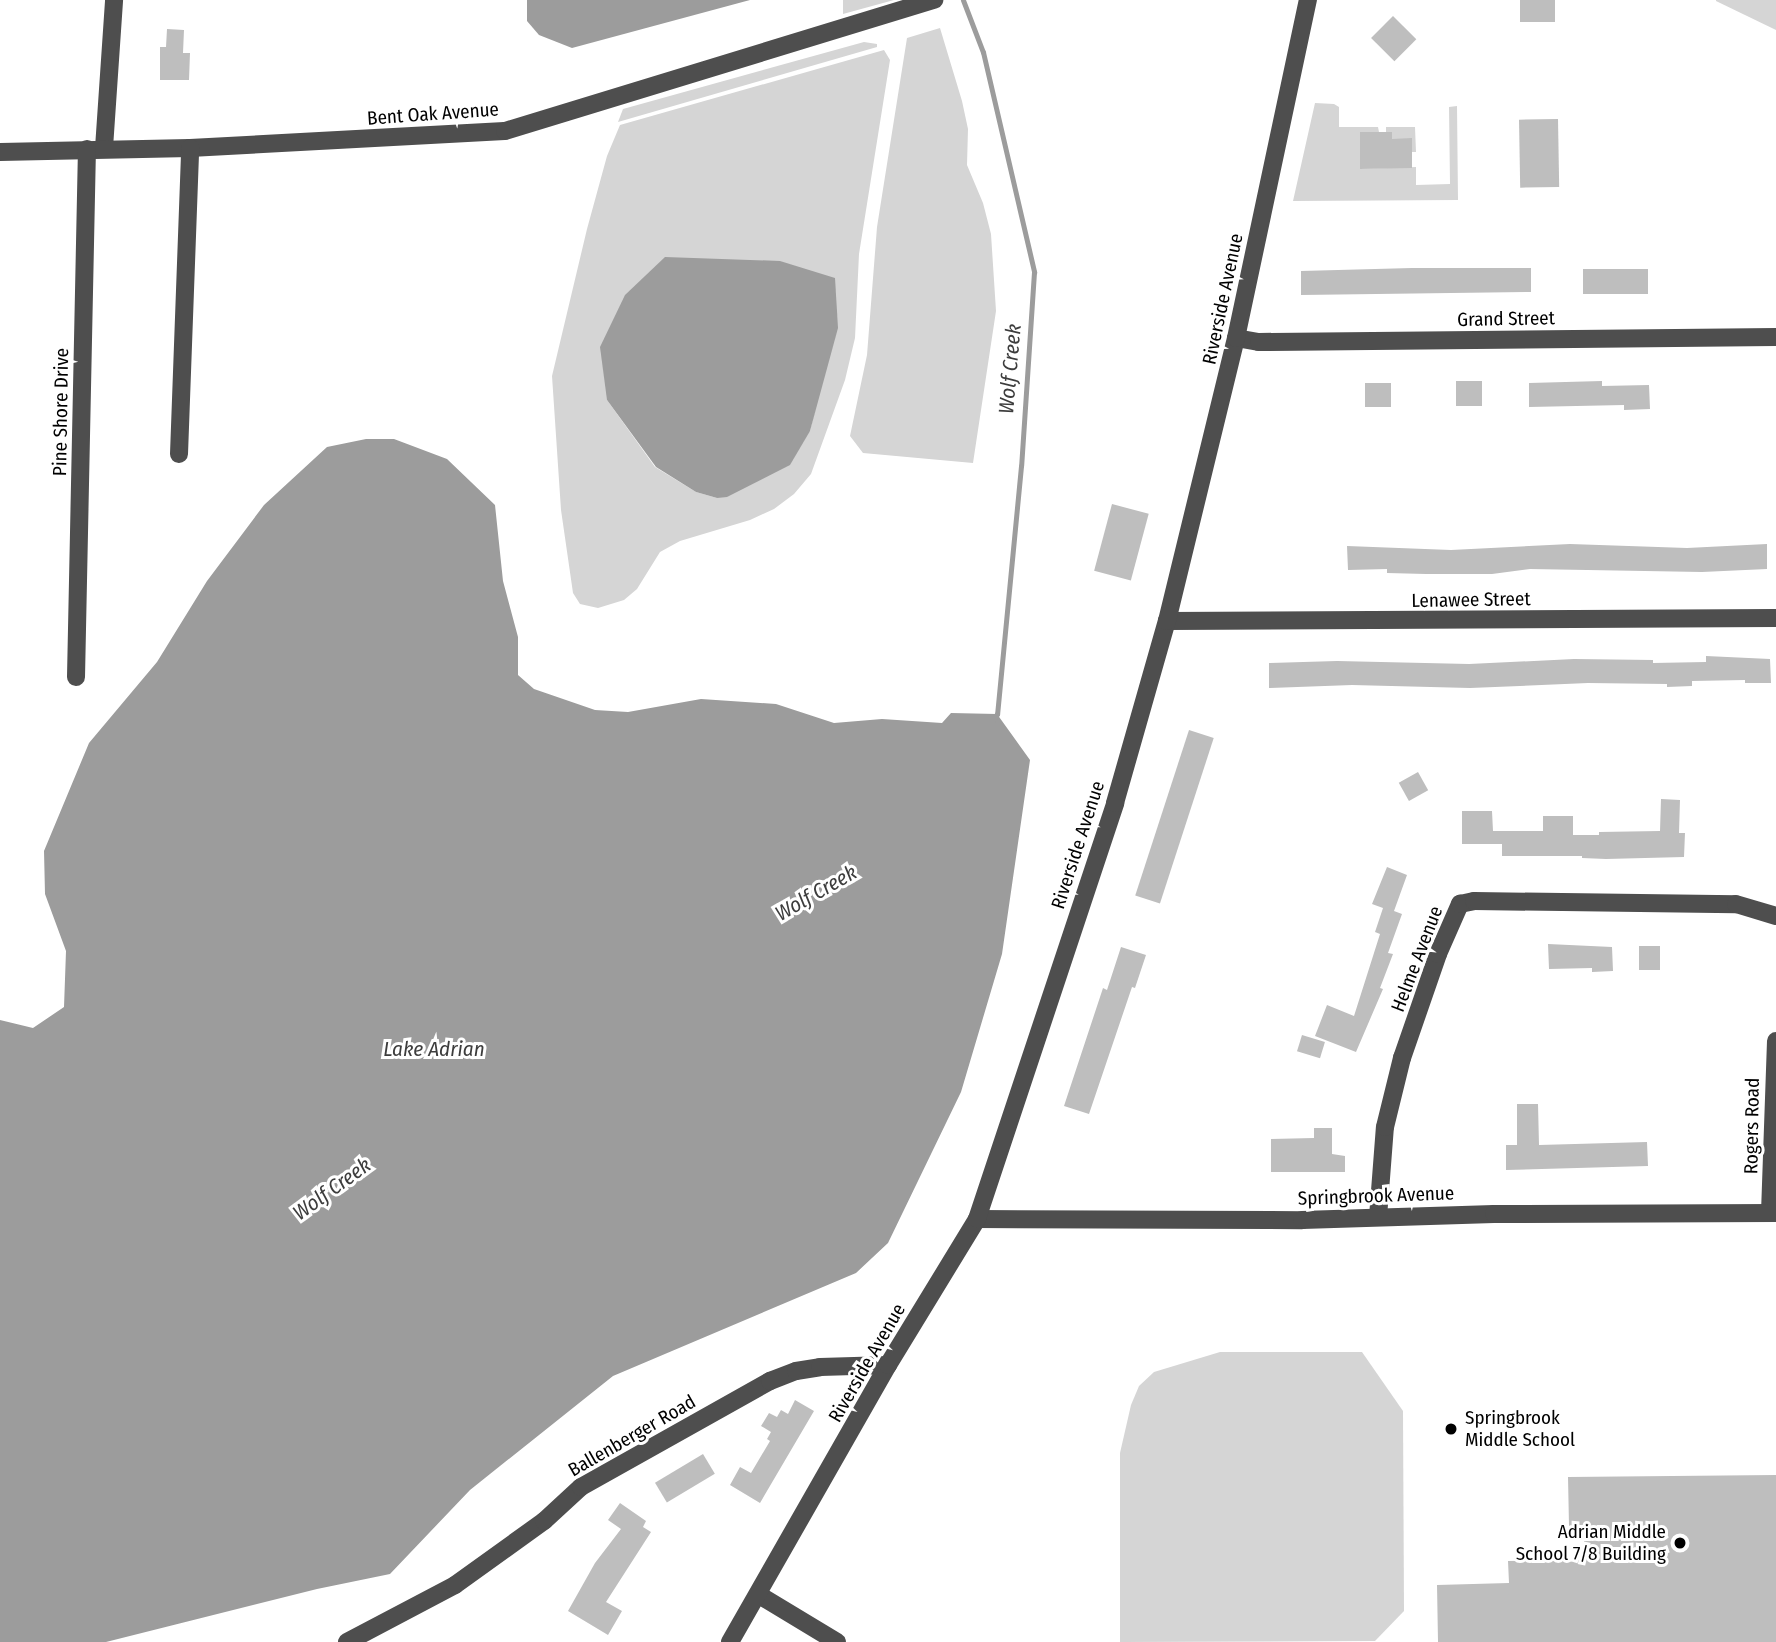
<!DOCTYPE html>
<style>
body{margin:0}
#map{position:relative;width:1776px;height:1642px;overflow:hidden;background:#fff;font-family:"Fira Sans Condensed",sans-serif}
div>[style]{position:absolute}
.green>*{inset:0;background:#d5d5d5}
.water>*{inset:0;background:#9c9c9c}
.stream>*{height:5px;margin:-2.5px;padding:0 2.5px;transform-origin:2.5px;border-radius:2.5px;background:#9c9c9c}
.building>*{inset:0;background:#bebebe;transform-origin:0 0}
.minor>*{height:18px;margin:-9px;padding:0 9px;transform-origin:9px;border-radius:9px;background:#4e4e4e}
.dots>*{width:19px;height:19px;translate:-50% -50%;box-sizing:border-box;border:4px solid #fff;border-radius:50%}
span{translate:-50% -50%;white-space:nowrap;text-align:center;line-height:1.15;-webkit-text-stroke:6px #fff;paint-order:stroke}
.street-label{font-size:19px;color:#000}
.poi-label{font-size:19px;color:#000}
.left{translate:0 -50%;text-align:left}
.right{translate:-100% -50%;text-align:right}
.water-label{font-size:21px;color:#3d3d3d;font-style:italic}
</style>
<div id="map">
<div class="green">
<i style="clip-path:polygon(843px 0,894px 0,843px 14px)"></i>
<i style="clip-path:polygon(1776px 0,1776px 30px,1716px 1px,1716px 0)"></i>
<i style="clip-path:polygon(940px 28px,962px 101px,968px 129px,967px 165px,983px 203px,991px 234px,996px 311px,973px 463px,863px 453px,850px 436px,867px 355px,877px 227px,907px 38px)"></i>
<i style="clip-path:polygon(864px 42px,877px 44px,877px 47px,618px 122px,623px 109px)"></i>
<i style="clip-path:polygon(evenodd,884px 50px,890px 60px,859px 254px,855px 338px,845px 380px,811px 474px,794px 494px,774px 509px,750px 520px,680px 541px,660px 552px,637px 589px,624px 600px,598px 608px,580px 604px,573px 593px,561px 510px,552px 376px,587px 229px,607px 156px,620px 125px,884px 50px,822px 381px,810px 431px,717px 498px,696px 492px,655px 467px,607px 400px,822px 381px)"></i>
<i style="clip-path:polygon(1315px 103px,1334px 104px,1339px 107px,1339px 127px,1378px 127px,1379px 132px,1360px 133px,1360px 169px,1416px 167px,1416px 185px,1450px 184px,1449px 107px,1457px 106px,1458px 200px,1293px 201px)"></i>
<i style="clip-path:polygon(1386px 127px,1415px 127px,1416px 152px,1412px 152px,1412px 139px,1392px 139px,1392px 133px,1386px 132px)"></i>
<i style="clip-path:polygon(1220px 1352px,1362px 1352px,1403px 1411px,1404px 1611px,1375px 1641px,1120px 1642px,1120px 1453px,1131px 1405px,1139px 1386px,1154px 1372px)"></i>
</div>
<div class="water">
<i style="clip-path:polygon(527px 0,750px 0,572px 48px,539px 35px,527px 21px)"></i>
<i style="clip-path:polygon(665px 257px,780px 261px,835px 278px,838px 328px,810px 431px,790px 465px,727px 497px,717px 498px,696px 492px,656px 467px,607px 400px,600px 347px,625px 295px)"></i>
<i style="clip-path:polygon(366px 439px,394px 439px,447px 459px,495px 505px,503px 581px,518px 637px,518px 675px,534px 689px,595px 710px,628px 712px,701px 699px,776px 704px,834px 723px,882px 719px,942px 723px,951px 713px,997px 714px,1030px 760px,1002px 954px,961px 1092px,888px 1243px,856px 1273px,613px 1376px,470px 1490px,390px 1574px,317px 1589px,106px 1642px,0 1642px,0 1020px,33px 1028px,64px 1007px,66px 951px,45px 894px,44px 851px,89px 743px,157px 662px,207px 581px,264px 505px,327px 447px)"></i>
</div>
<div class="stream">
<i style="left:963px;top:0;width:56px;rotate:69deg"></i>
<i style="left:983px;top:52px;width:226px;rotate:76.9deg"></i>
<i style="left:1034px;top:272px;width:194px;rotate:93.8deg"></i>
<i style="left:1021px;top:466px;width:249px;rotate:95.5deg"></i>
<i style="left:997px;top:714px;width:7px;rotate:124deg"></i>
</div>
<div class="building">
<i style="left:1520px;top:0;width:35px;height:22px"></i>
<i style="left:1393px;top:16px;width:33px;height:31px;rotate:45deg"></i>
<i style="clip-path:polygon(167px 29px,184px 30px,183px 53px,190px 53px,189px 80px,160px 80px,160px 47px,166px 47px)"></i>
<i style="left:1558px;top:119px;width:68px;height:39px;rotate:89deg"></i>
<i style="clip-path:polygon(1360px 132px,1392px 132px,1392px 139px,1412px 138px,1412px 168px,1360px 169px)"></i>
<i style="clip-path:polygon(1412px 268px,1531px 268px,1531px 292px,1301px 295px,1301px 271px)"></i>
<i style="left:1583px;top:269px;width:65px;height:25px"></i>
<i style="left:1456px;top:381px;width:26px;height:25px"></i>
<i style="clip-path:polygon(1602px 381px,1602px 386px,1649px 385px,1650px 409px,1624px 410px,1624px 405px,1529px 407px,1529px 383px)"></i>
<i style="left:1365px;top:383px;width:26px;height:24px"></i>
<i style="left:1112px;top:504px;width:38px;height:69px;rotate:15deg"></i>
<i style="clip-path:polygon(1570px 544px,1687px 548px,1767px 544px,1767px 569px,1702px 572px,1530px 569px,1492px 574px,1426px 574px,1387px 573px,1387px 569px,1348px 570px,1347px 546px,1451px 550px)"></i>
<i style="clip-path:polygon(1706px 656px,1770px 659px,1771px 683px,1745px 683px,1745px 680px,1692px 681px,1692px 686px,1667px 687px,1667px 684px,1588px 683px,1470px 688px,1352px 685px,1269px 688px,1269px 663px,1337px 661px,1469px 664px,1574px 659px,1653px 660px,1653px 663px,1706px 662px)"></i>
<i style="left:1189px;top:730px;width:26px;height:174px;rotate:18deg"></i>
<i style="left:1418px;top:772px;width:21px;height:22px;rotate:61deg"></i>
<i style="clip-path:polygon(1661px 799px,1680px 800px,1679px 833px,1685px 833px,1684px 857px,1606px 859px,1582px 858px,1582px 856px,1502px 856px,1502px 844px,1462px 844px,1462px 811px,1492px 811px,1493px 831px,1543px 831px,1543px 816px,1573px 816px,1573px 835px,1599px 835px,1599px 832px,1660px 831px)"></i>
<i style="clip-path:polygon(1387px 867px,1407px 875px,1394px 911px,1402px 914px,1388px 953px,1393px 954px,1380px 988px,1383px 989px,1356px 1052px,1315px 1036px,1327px 1005px,1354px 1016px,1380px 934px,1375px 932px,1383px 908px,1372px 904px)"></i>
<i style="clip-path:polygon(1548px 944px,1612px 947px,1613px 971px,1592px 972px,1592px 968px,1549px 969px)"></i>
<i style="left:1639px;top:946px;width:21px;height:24px"></i>
<i style="clip-path:polygon(1121px 947px,1146px 955px,1135px 988px,1132px 987px,1089px 1114px,1064px 1106px,1103px 988px,1107px 990px)"></i>
<i style="left:1302px;top:1035px;width:24px;height:17px;rotate:17deg"></i>
<i style="clip-path:polygon(1517px 1104px,1538px 1104px,1539px 1145px,1647px 1142px,1648px 1166px,1506px 1170px,1506px 1145px,1517px 1145px)"></i>
<i style="clip-path:polygon(1314px 1128px,1332px 1128px,1332px 1154px,1345px 1156px,1345px 1172px,1271px 1172px,1271px 1139px,1314px 1138px)"></i>
<i style="clip-path:polygon(795px 1400px,814px 1411px,760px 1503px,730px 1485px,740px 1467px,751px 1473px,770px 1441px,767px 1439px,771px 1432px,761px 1426px,769px 1413px,777px 1417px,781px 1410px,788px 1414px)"></i>
<i style="left:703px;top:1454px;width:23px;height:56px;rotate:59deg"></i>
<i style="clip-path:polygon(1776px 1475px,1776px 1642px,1438px 1642px,1437px 1585px,1509px 1583px,1508px 1561px,1584px 1560px,1584px 1526px,1569px 1526px,1568px 1477px)"></i>
<i style="clip-path:polygon(620px 1503px,646px 1521px,643px 1527px,651px 1532px,606px 1602px,622px 1611px,608px 1635px,568px 1611px,595px 1563px,621px 1529px,608px 1520px)"></i>
</div>
<div class="minor">
<i style="left:104px;top:148px;width:148px;rotate:-86.1deg"></i>
<i style="left:0;top:152px;width:190px;rotate:-1.2deg"></i>
<i style="left:190px;top:148px;width:315px;rotate:-3.1deg"></i>
<i style="left:505px;top:131px;width:449px;rotate:-17deg"></i>
<i style="left:1236px;top:338px;width:23px;rotate:10deg"></i>
<i style="left:1259px;top:342px;width:517px;rotate:-0.55deg"></i>
<i style="left:179px;top:454px;width:306px;rotate:-87.9deg"></i>
<i style="left:1167px;top:621px;width:609px;rotate:-0.28deg"></i>
<i style="left:76px;top:677px;width:528px;rotate:-88.81deg"></i>
<i style="left:1770px;top:1213px;width:172px;rotate:-88deg"></i>
<i style="left:1378px;top:1217px;width:90px;rotate:-85.6deg"></i>
<i style="left:1385px;top:1127px;width:71px;rotate:-76.2deg"></i>
<i style="left:1402px;top:1058px;width:110px;rotate:-70.9deg"></i>
<i style="left:1438px;top:954px;width:55px;rotate:-66.3deg"></i>
<i style="left:1460px;top:904px;width:14px;rotate:-12deg"></i>
<i style="left:1474px;top:901px;width:262px;rotate:0.7deg"></i>
<i style="left:1736px;top:904px;width:42px;rotate:16.7deg"></i>
<i style="left:977px;top:1219px;width:325px;rotate:0.2deg"></i>
<i style="left:1302px;top:1220px;width:192px;rotate:-1.8deg"></i>
<i style="left:1494px;top:1214px;width:282px;rotate:-0.2deg"></i>
<i style="left:759px;top:1595px;width:91px;rotate:31.1deg"></i>
<i style="left:347px;top:1642px;width:122px;rotate:-27.8deg"></i>
<i style="left:455px;top:1585px;width:110px;rotate:-35.7deg"></i>
<i style="left:544px;top:1521px;width:50px;rotate:-42.6deg"></i>
<i style="left:581px;top:1487px;width:217px;rotate:-29.3deg"></i>
<i style="left:770px;top:1381px;width:28px;rotate:-21deg"></i>
<i style="left:796px;top:1371px;width:24px;rotate:-9deg"></i>
<i style="left:820px;top:1367px;width:68px;rotate:-1.7deg"></i>
<i style="left:730px;top:1642px;width:319px;rotate:-60.3deg"></i>
<i style="left:888px;top:1365px;width:171px;rotate:-58.6deg"></i>
<i style="left:977px;top:1219px;width:438px;rotate:-71.6deg"></i>
<i style="left:1115px;top:803px;width:189px;rotate:-74.1deg"></i>
<i style="left:1167px;top:621px;width:291px;rotate:-76.3deg"></i>
<i style="left:1236px;top:338px;width:346px;rotate:-78deg"></i>
</div>
<div class="dots">
<i style="left:1451px;top:1429px;background:#000"></i>
<i style="left:1680px;top:1543px;background:#000"></i>
</div>
<div class="street-label">
<span style="left:433px;top:114px;rotate:-4deg">Bent Oak Avenue</span>
<span style="left:1223px;top:299px;rotate:-78deg">Riverside Avenue</span>
<span style="left:1506px;top:319px;rotate:-1deg">Grand Street</span>
<span style="left:61px;top:412px;rotate:-89deg">Pine Shore Drive</span>
<span style="left:1471px;top:600px;rotate:-1deg">Lenawee Street</span>
<span style="left:1078px;top:845px;rotate:-72deg">Riverside Avenue</span>
<span style="left:1417px;top:959px;rotate:-69deg">Helme Avenue</span>
<span style="left:1752px;top:1126px;rotate:-89deg">Rogers Road</span>
<span style="left:1376px;top:1196px;rotate:-2deg">Springbrook Avenue</span>
<span style="left:867px;top:1363px;rotate:-60deg">Riverside Avenue</span>
<span style="left:632px;top:1436px;rotate:-30deg">Ballenberger Road</span>
</div>
<div class="poi-label">
<span class="left" style="left:1465px;top:1429px">Springbrook<br>Middle School</span>
<span class="right" style="left:1666px;top:1543px">Adrian Middle<br>School 7/8 Building</span>
</div>
<div class="water-label">
<span style="left:1010px;top:369px;rotate:-85deg">Wolf Creek</span>
<span style="left:816px;top:893px;rotate:-30deg">Wolf Creek</span>
<span style="left:434px;top:1049px">Lake Adrian</span>
<span style="left:332px;top:1189px;rotate:-36deg">Wolf Creek</span>
</div>
</div>
